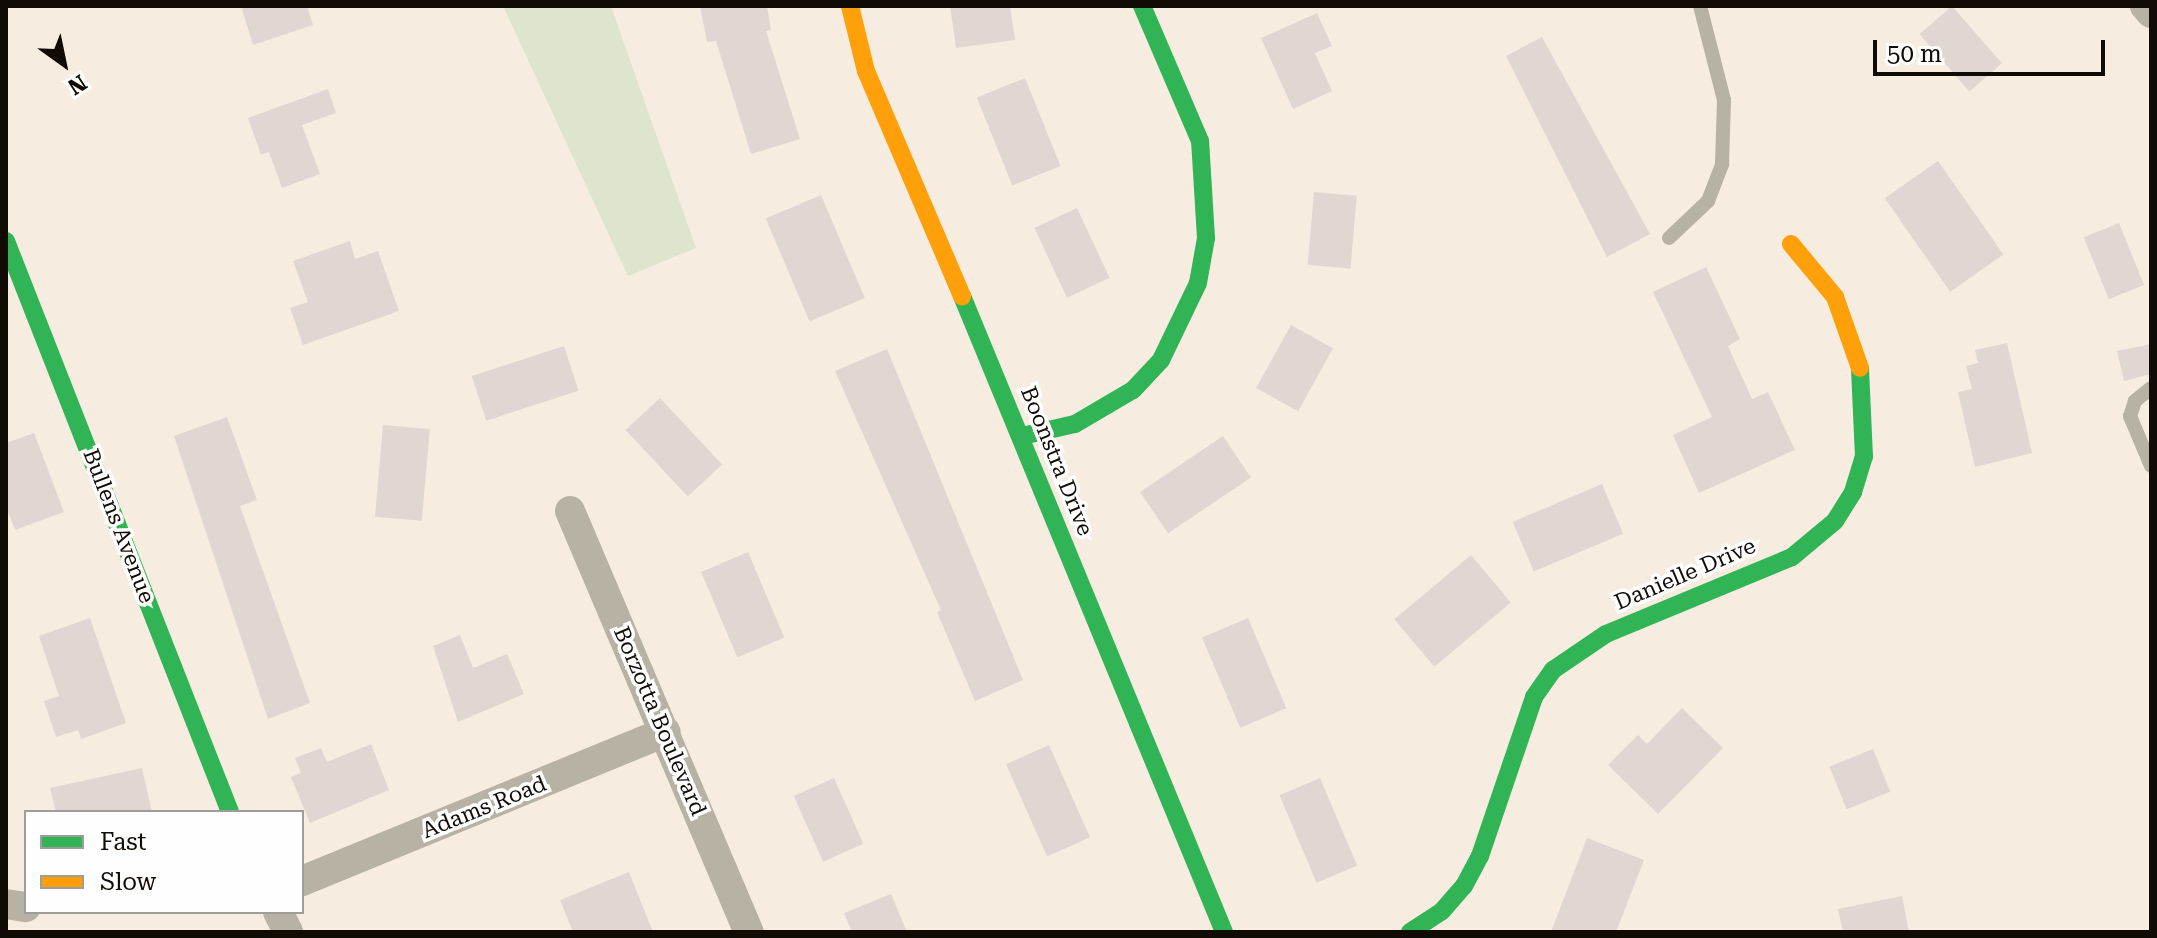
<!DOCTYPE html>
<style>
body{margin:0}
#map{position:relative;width:2157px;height:938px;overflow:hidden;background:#f6ede0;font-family:"Roboto Serif",serif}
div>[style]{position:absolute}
.green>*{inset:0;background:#dee5cf}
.building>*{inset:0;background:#e0d7d2;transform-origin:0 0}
.lane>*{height:14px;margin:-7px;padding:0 7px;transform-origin:7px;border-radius:7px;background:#b8b2a4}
.street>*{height:30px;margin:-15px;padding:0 15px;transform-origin:15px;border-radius:15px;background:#b8b2a4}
.fast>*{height:18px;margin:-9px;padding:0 9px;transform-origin:9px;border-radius:9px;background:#30b455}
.slow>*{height:18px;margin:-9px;padding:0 9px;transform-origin:9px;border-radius:9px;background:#ff9f0a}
span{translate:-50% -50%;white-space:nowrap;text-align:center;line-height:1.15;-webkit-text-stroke:7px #fefefe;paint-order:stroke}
.street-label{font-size:22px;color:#100b04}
.frame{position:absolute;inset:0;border:8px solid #100b04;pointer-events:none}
.legend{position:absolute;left:24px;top:810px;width:280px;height:104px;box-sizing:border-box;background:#fefefe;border:2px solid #9f9d9a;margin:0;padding:10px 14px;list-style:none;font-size:24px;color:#100b04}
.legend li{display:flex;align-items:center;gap:16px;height:40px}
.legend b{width:40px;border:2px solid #9f9d9a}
.north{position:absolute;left:24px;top:24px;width:80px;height:80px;-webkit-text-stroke:6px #fefefe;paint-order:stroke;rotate:147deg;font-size:22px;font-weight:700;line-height:32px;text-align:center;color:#100b04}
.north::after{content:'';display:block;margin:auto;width:28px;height:36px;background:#100b04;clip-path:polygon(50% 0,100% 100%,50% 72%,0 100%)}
.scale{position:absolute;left:1873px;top:40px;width:232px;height:36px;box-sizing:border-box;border:4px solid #100b04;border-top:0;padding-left:10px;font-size:24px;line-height:28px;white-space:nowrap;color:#100b04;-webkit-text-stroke:6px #fefefe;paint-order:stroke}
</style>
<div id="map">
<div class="green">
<i style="clip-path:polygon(503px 6px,611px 6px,696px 248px,628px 276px)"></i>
</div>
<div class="building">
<i style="clip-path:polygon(241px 6px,307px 6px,313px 25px,253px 45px)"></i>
<i style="clip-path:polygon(700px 6px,767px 6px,771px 30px,766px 31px,800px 139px,751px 154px,716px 41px,707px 42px)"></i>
<i style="clip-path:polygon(950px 6px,1010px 6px,1015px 40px,956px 48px)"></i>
<i style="left:1952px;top:6px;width:76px;height:43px;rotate:49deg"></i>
<i style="clip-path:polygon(1317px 13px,1332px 46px,1315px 53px,1332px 91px,1293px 109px,1261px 38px)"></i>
<i style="clip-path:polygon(1542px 37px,1650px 234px,1607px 257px,1506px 56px)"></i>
<i style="left:1025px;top:78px;width:95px;height:52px;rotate:68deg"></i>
<i style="clip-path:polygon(328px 89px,336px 113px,302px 125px,320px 174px,282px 188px,269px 152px,261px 155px,248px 118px)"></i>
<i style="left:1938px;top:161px;width:114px;height:65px;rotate:55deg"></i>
<i style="left:1314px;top:192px;width:43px;height:73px;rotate:5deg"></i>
<i style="left:821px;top:195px;width:112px;height:60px;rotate:67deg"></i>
<i style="left:1077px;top:208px;width:77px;height:47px;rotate:65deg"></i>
<i style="left:2119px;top:223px;width:67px;height:38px;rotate:68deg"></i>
<i style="clip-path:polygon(350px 241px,355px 259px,378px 251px,399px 311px,303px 345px,290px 308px,308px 302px,293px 261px)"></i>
<i style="clip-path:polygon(1706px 267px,1740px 339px,1728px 346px,1752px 399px,1768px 392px,1795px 450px,1699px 493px,1673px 435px,1712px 417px,1653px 292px)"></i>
<i style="left:1291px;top:325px;width:48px;height:72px;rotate:29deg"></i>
<i style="clip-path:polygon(2007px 343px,2032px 453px,1975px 467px,1958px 392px,1972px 389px,1966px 366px,1978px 363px,1975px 350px)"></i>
<i style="clip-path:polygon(2151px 344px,2151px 374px,2124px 381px,2117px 351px)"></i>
<i style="left:564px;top:346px;width:47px;height:97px;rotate:72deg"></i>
<i style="clip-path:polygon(887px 349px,1023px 680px,975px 701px,937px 612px,941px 610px,835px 371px)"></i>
<i style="left:660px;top:398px;width:91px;height:47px;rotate:47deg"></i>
<i style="clip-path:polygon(227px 417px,257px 500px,240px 506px,310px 703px,268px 719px,174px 436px)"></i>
<i style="left:383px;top:425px;width:47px;height:92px;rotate:5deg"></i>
<i style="clip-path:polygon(34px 433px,64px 512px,15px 530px,6px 506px,6px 443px)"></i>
<i style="left:1223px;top:436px;width:50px;height:100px;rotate:56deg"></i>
<i style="left:1602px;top:484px;width:54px;height:97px;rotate:67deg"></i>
<i style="left:748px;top:552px;width:93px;height:51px;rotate:67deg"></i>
<i style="left:1471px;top:555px;width:62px;height:100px;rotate:50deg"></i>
<i style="clip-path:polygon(90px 618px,126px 723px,81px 739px,78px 730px,56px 737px,44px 701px,59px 696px,39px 636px)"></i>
<i style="left:1248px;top:618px;width:98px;height:50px;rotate:67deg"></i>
<i style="clip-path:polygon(460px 635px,473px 668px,507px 654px,524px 694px,458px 722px,433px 646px)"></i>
<i style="clip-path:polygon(1682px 708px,1723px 748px,1658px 814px,1608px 765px,1638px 735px,1647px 744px)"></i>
<i style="clip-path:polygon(371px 744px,389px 790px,310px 823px,291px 777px,301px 773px,295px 758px,321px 748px,327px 762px)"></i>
<i style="left:1049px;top:745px;width:101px;height:47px;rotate:66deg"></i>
<i style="left:1873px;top:749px;width:46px;height:47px;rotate:68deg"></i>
<i style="clip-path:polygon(142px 768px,152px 812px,56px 812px,50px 788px)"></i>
<i style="left:834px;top:778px;width:72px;height:44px;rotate:66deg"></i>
<i style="left:1320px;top:778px;width:95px;height:44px;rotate:67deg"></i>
<i style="clip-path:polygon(1587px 838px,1644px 860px,1616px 932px,1551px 932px)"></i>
<i style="clip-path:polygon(629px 872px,653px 932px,573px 932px,560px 900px)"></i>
<i style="clip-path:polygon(891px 894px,907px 932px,852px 932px,844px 913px)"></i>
<i style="clip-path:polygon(1902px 896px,1909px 932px,1843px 932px,1838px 909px)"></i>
</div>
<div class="lane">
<i style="left:1669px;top:238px;width:54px;rotate:-43.5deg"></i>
<i style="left:1708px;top:201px;width:40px;rotate:-69deg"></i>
<i style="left:1722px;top:164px;width:64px;rotate:-88.2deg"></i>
<i style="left:1724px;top:100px;width:97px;rotate:-104.3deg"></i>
<i style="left:2151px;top:388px;width:21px;rotate:141deg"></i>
<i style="left:2135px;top:401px;width:16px;rotate:108deg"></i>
<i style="left:2130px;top:416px;width:54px;rotate:67.2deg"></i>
</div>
<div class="street">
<i style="left:2145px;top:6px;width:9px;rotate:49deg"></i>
<i style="left:570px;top:511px;width:457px;rotate:67deg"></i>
<i style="left:302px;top:881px;width:393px;rotate:-22.3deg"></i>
<i style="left:6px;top:904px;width:20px;rotate:9deg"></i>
<i style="left:278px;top:912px;width:22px;rotate:63deg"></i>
</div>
<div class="fast">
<i style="left:6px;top:241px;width:613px;rotate:68.58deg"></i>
<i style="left:962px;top:296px;width:688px;rotate:67.61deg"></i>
<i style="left:1022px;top:436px;width:54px;rotate:-12.8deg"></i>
<i style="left:1075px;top:424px;width:67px;rotate:-30.4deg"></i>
<i style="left:1133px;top:390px;width:41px;rotate:-47deg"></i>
<i style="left:1161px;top:360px;width:85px;rotate:-64.3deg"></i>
<i style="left:1198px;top:283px;width:46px;rotate:-79.9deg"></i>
<i style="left:1206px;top:238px;width:97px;rotate:-93.5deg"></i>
<i style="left:1200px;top:141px;width:147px;rotate:-113.2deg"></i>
<i style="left:1410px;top:932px;width:38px;rotate:-33deg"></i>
<i style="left:1442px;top:911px;width:33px;rotate:-49deg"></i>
<i style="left:1464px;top:886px;width:34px;rotate:-62deg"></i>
<i style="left:1480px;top:856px;width:168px;rotate:-71.2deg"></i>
<i style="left:1534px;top:697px;width:33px;rotate:-55deg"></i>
<i style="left:1553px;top:670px;width:64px;rotate:-34.2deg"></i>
<i style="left:1606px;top:634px;width:201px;rotate:-22.5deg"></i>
<i style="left:1792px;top:557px;width:56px;rotate:-39.9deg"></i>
<i style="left:1835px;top:521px;width:34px;rotate:-58deg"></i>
<i style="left:1853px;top:492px;width:37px;rotate:-73deg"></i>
<i style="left:1864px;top:457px;width:89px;rotate:-92.6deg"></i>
</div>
<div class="slow">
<i style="left:850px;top:6px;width:67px;rotate:76.2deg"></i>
<i style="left:866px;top:71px;width:245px;rotate:66.9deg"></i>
<i style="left:1791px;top:244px;width:69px;rotate:50.3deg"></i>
<i style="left:1835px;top:297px;width:75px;rotate:70.6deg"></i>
</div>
<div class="street-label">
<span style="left:1057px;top:461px;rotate:68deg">Boonstra Drive</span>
<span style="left:119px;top:526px;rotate:69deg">Bullens Avenue</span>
<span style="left:1685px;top:574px;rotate:-23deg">Danielle Drive</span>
<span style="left:660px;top:721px;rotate:67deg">Borzotta Boulevard</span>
<span style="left:484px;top:807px;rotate:-22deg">Adams Road</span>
</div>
<div class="frame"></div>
<ul class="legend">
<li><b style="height:10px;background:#30b455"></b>Fast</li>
<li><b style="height:10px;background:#ff9f0a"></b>Slow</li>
</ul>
<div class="north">N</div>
<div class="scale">50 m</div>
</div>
